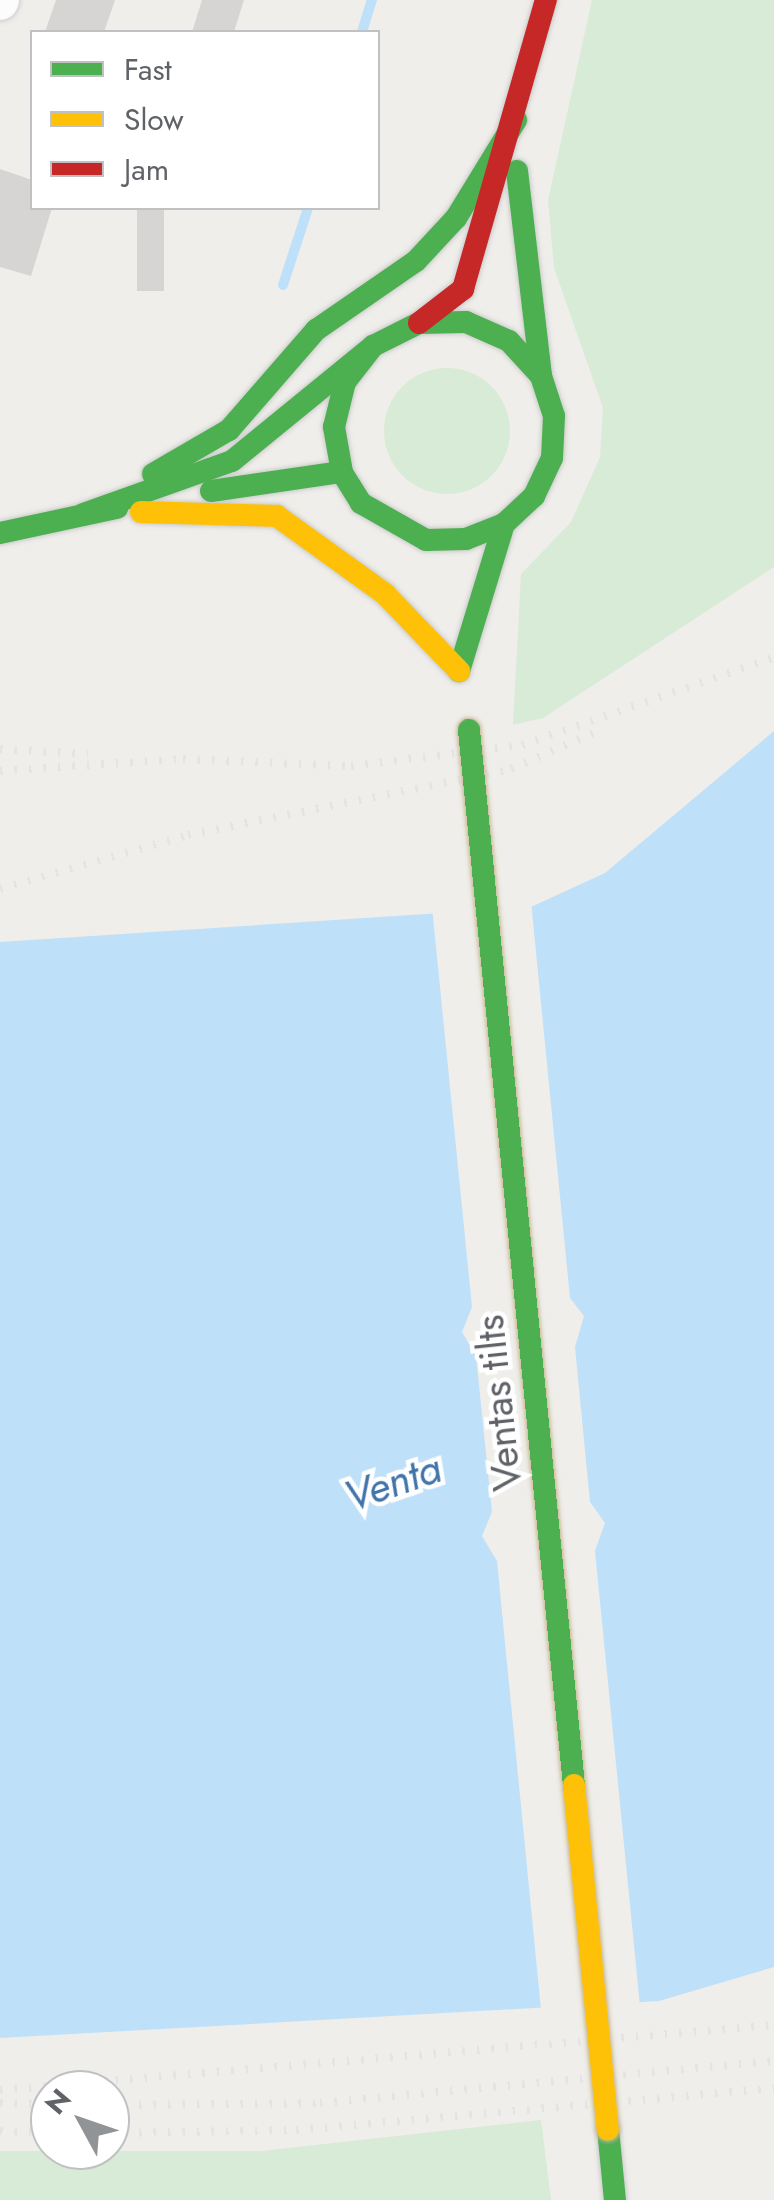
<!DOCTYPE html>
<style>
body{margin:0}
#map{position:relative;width:774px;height:2200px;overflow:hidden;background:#efeeea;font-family:Jost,sans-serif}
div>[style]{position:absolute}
.green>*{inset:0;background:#d8ebd6}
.round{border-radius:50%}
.water>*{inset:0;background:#bfe0f9}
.pier>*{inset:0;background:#efeeea}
.stream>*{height:10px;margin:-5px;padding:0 5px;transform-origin:5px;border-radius:5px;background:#bfe0f9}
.building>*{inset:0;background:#d6d5d3;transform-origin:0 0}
.roads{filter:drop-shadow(0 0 2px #cbcccc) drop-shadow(0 0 2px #cbcccc)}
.street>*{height:35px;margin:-17.5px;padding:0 17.5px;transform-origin:17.5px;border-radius:17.5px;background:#fdfcfc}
.fast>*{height:22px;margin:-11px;padding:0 11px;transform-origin:11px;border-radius:11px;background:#4caf50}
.slow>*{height:22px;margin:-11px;padding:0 11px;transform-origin:11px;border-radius:11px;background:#ffc107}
.jam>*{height:22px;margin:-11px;padding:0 11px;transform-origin:11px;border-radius:11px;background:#c62828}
.rail>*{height:8px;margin-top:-4px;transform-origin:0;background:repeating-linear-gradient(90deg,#e4e4e4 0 2.5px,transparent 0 14.5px)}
.bridges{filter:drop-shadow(0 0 2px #c8b996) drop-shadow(0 0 2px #c8b996)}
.fast-bridge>*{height:22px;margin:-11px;padding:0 11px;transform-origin:11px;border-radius:11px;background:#4caf50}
.slow-bridge>*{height:22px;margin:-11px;padding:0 11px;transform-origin:11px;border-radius:11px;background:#ffc107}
span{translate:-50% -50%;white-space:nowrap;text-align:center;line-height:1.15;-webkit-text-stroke:9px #fff;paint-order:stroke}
.street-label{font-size:40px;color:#5f6368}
.water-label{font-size:42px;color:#4174aa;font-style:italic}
.legend{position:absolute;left:30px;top:30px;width:350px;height:180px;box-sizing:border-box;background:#fff;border:2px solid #bfc1c3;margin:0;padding:12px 18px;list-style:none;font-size:30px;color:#5f6368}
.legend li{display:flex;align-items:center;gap:20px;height:50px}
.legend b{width:50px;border:2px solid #bfc1c3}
.north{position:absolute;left:30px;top:2070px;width:100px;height:100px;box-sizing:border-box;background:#fff;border:2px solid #bfc1c3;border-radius:50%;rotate:310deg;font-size:28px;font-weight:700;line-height:40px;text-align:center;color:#5f6368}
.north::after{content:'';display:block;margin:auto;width:35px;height:45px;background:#919496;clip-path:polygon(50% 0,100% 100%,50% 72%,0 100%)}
</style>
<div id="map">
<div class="green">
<i style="clip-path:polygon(592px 0,774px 0,774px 567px,543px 718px,513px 725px,521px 574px,571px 522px,600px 457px,603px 408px,554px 268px,548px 200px)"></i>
<i class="round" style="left:384px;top:368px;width:126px;height:126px"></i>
<i style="clip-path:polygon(541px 2120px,551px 2200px,0 2200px,0 2151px,261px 2151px)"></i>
</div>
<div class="water">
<i style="clip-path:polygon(774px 731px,774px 1967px,659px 2001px,0 2038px,0 942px,531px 907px,605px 873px)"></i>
</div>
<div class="pier">
<i style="clip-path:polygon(531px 901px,570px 1298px,584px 1316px,575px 1347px,590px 1502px,605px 1523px,595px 1551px,640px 2006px,541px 2010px,497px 1561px,482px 1536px,492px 1512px,476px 1356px,462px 1332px,472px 1307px,432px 907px)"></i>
</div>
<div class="stream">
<i style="left:362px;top:32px;width:34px;rotate:-73deg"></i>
<i style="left:283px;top:285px;width:81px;rotate:-72deg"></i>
</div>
<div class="building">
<i style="clip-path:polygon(56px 0,115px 0,104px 32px,45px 32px)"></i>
<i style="clip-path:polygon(202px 0,244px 0,234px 32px,192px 32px)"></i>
<i style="clip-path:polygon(0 169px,32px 180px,32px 208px,52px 208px,31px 276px,0 267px)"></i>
<i style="left:137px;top:208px;width:27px;height:83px"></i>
</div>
<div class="roads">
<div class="street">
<i style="left:0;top:2px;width:2px;rotate:-63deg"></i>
</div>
<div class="fast">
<i style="left:517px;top:171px;width:206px;rotate:83.3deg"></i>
<i style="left:153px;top:474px;width:88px;rotate:-30.1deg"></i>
<i style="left:229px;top:430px;width:133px;rotate:-49deg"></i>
<i style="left:316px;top:330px;width:121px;rotate:-34.6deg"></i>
<i style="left:416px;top:261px;width:59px;rotate:-47.1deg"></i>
<i style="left:456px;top:218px;width:115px;rotate:-58.5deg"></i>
<i style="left:211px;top:491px;width:132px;rotate:-8.3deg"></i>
<i style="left:83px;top:514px;width:158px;rotate:-19.6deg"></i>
<i style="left:232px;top:461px;width:182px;rotate:-39.2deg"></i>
<i style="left:373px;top:346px;width:51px;rotate:-26.6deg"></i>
<i style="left:419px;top:323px;width:47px;rotate:-1.2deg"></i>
<i style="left:466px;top:322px;width:47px;rotate:23.8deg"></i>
<i style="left:509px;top:341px;width:47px;rotate:47.6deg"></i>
<i style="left:541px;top:376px;width:42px;rotate:72deg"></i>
<i style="left:554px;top:416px;width:42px;rotate:92.7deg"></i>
<i style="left:552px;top:458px;width:42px;rotate:115.3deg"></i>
<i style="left:534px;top:496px;width:41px;rotate:137deg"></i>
<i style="left:504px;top:524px;width:41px;rotate:158.5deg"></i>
<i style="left:466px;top:539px;width:40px;rotate:178.6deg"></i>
<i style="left:426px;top:540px;width:75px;rotate:-150.4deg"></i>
<i style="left:361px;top:503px;width:36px;rotate:-122deg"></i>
<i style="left:342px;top:472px;width:46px;rotate:-100.1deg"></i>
<i style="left:334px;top:427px;width:46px;rotate:-76.3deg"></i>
<i style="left:345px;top:382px;width:46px;rotate:-52.1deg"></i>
<i style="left:0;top:533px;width:120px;rotate:-12.1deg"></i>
<i style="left:459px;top:671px;width:154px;rotate:-73deg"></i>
<i style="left:608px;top:2129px;width:71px;rotate:84.4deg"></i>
</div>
<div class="slow">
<i style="left:141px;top:512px;width:136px;rotate:1.7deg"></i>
<i style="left:277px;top:516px;width:133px;rotate:35.8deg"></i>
<i style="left:385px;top:594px;width:107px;rotate:46.1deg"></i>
</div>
<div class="jam">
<i style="left:419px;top:323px;width:56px;rotate:-37.7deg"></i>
<i style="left:463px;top:289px;width:301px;rotate:-74deg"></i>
</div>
</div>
<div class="rail">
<i style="left:0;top:749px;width:88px;rotate:3.3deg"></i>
<i style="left:0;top:771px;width:183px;rotate:-3.8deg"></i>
<i style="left:183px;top:759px;width:168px;rotate:2.4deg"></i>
<i style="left:351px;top:766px;width:172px;rotate:-7deg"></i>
<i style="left:522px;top:745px;width:267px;rotate:-19.2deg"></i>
<i style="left:0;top:889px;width:196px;rotate:-16deg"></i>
<i style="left:188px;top:835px;width:330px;rotate:-11.5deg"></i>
<i style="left:511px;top:769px;width:90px;rotate:-23.7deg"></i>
<i style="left:0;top:2090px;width:777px;rotate:-4.8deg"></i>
<i style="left:0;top:2103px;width:50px;rotate:1.1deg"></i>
<i style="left:110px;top:2105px;width:210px;rotate:-0.5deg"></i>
<i style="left:320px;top:2103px;width:456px;rotate:-5.3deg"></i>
<i style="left:0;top:2131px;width:50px;rotate:1.1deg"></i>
<i style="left:110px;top:2133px;width:186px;rotate:-0.9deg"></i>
<i style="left:296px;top:2130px;width:480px;rotate:-5deg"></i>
</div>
<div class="bridges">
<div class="fast-bridge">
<i style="left:469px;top:730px;width:1060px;rotate:84.32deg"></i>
</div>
<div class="slow-bridge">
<i style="left:574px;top:1785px;width:346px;rotate:84.4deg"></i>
</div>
</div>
<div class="street-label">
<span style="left:498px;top:1403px;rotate:-96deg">Ventas tilts</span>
</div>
<div class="water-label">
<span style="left:393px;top:1483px;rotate:-19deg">Venta</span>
</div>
<ul class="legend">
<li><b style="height:12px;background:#4caf50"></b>Fast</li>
<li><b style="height:12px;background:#ffc107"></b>Slow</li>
<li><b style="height:12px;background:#c62828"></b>Jam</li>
</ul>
<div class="north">N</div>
</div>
